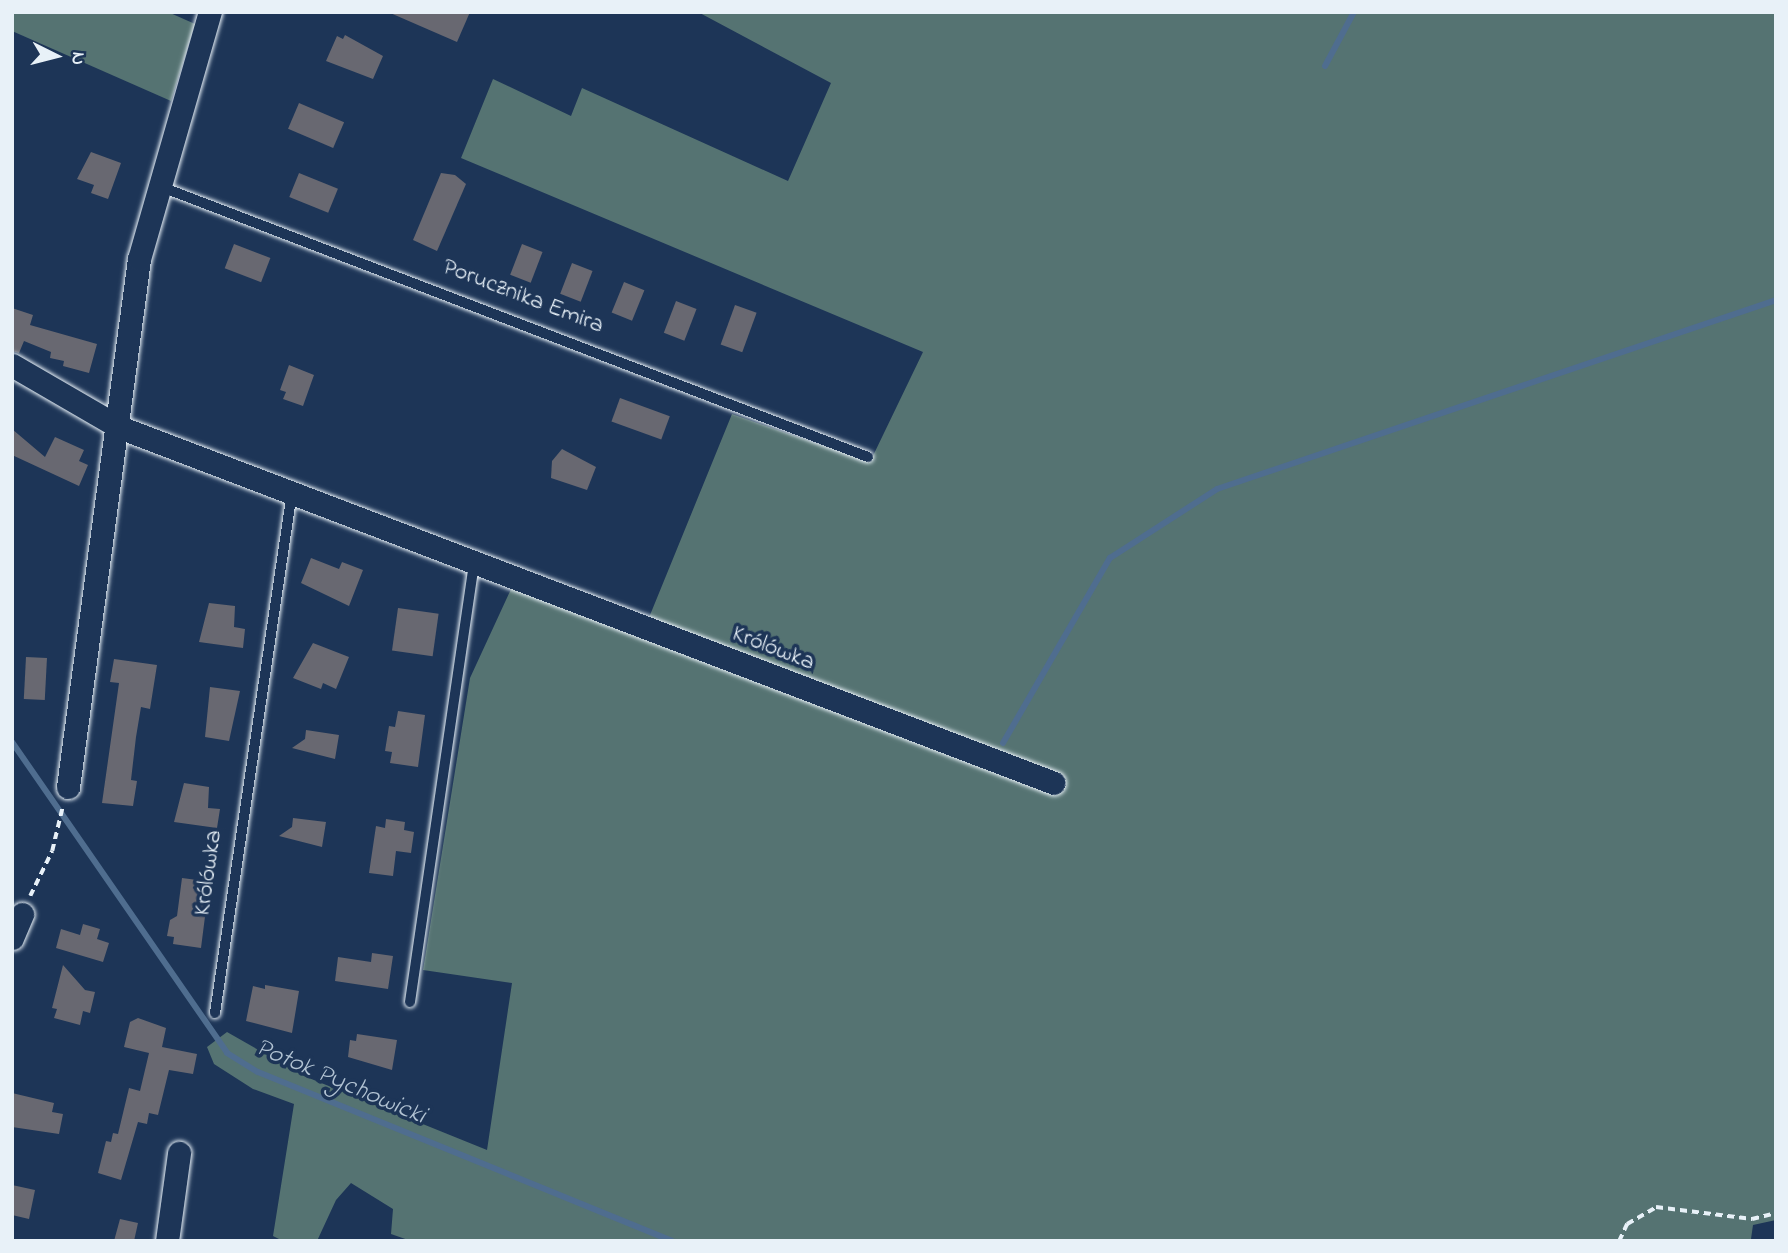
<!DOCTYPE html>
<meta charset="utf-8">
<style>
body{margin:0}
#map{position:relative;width:1788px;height:1253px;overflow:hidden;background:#1d3557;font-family:"Indie Flower",sans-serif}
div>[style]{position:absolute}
.green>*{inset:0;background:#557372}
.stream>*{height:6px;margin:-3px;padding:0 3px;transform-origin:3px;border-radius:3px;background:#4f6d8f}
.building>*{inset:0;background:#686871;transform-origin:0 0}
.path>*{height:3.5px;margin-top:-1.75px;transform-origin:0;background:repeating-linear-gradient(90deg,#e8f1f8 0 7px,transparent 0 12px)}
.roads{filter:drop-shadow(0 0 2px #e8f1f8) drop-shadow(0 0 2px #e8f1f8)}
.lane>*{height:10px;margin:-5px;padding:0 5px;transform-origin:5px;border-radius:5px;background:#1d3557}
.street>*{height:23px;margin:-11.5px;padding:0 11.5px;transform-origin:11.5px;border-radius:11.5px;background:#1d3557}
span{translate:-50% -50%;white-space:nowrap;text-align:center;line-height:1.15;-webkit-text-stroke:7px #1d3557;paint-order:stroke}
.street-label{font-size:24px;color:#e8f1f8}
.water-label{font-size:26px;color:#b2c3d3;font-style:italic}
.frame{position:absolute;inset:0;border:14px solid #e8f1f8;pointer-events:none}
.north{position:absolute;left:21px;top:21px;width:70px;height:70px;-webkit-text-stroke:5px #1d3557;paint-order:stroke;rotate:96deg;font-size:19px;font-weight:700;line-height:28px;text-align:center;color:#e8f1f8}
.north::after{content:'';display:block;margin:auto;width:24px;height:32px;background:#e8f1f8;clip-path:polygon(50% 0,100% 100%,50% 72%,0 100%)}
</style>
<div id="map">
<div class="green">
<i style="clip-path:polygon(12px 12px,168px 12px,195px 24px,171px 101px,12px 31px)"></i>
<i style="clip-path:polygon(698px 12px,1776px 12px,1776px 1220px,1753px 1225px,1751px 1239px,1776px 1241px,411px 1241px,391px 1234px,393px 1209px,351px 1183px,336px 1200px,317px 1241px,283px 1241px,273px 1236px,294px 1104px,253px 1089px,214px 1064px,207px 1047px,227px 1032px,304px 1076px,487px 1150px,512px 983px,423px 970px,470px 678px,512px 587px,648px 620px,732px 414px,870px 462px,923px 352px,461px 158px,493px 79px,571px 116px,582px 88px,788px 181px,831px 83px)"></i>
</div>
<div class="stream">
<i style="left:1325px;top:66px;width:61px;rotate:-61.8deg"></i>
<i style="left:12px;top:742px;width:378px;rotate:55.3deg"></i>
<i style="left:227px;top:1053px;width:36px;rotate:32deg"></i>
<i style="left:258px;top:1072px;width:447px;rotate:22.2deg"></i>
<i style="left:1003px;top:743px;width:214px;rotate:-60deg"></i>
<i style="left:1110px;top:558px;width:127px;rotate:-32.8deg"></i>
<i style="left:1217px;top:489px;width:590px;rotate:-18.68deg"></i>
</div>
<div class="building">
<i style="clip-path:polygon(388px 12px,470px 12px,457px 42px)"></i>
<i style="clip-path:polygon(345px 35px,383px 56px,373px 79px,326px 61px,337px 36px,343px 39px)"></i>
<i style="left:299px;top:103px;width:49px;height:28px;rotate:23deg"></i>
<i style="clip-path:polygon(91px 152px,121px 163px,108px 199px,91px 193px,94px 185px,77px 179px)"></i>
<i style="left:299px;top:173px;width:42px;height:26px;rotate:22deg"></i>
<i style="clip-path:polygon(441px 173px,455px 175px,466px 184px,437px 251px,413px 240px)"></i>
<i style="left:234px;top:244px;width:39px;height:26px;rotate:21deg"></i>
<i style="left:522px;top:244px;width:22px;height:33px;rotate:21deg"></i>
<i style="left:572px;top:263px;width:22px;height:33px;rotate:21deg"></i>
<i style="left:624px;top:282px;width:22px;height:33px;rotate:22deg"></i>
<i style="left:676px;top:301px;width:22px;height:34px;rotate:21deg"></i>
<i style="left:735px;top:305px;width:23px;height:42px;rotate:20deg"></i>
<i style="clip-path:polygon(12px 308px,33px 315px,30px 325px,97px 344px,89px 373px,63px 366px,64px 361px,50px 358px,51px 352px,24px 341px,19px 353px,12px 351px)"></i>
<i style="clip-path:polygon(289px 365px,314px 375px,303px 406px,283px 399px,286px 392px,280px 390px)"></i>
<i style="left:620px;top:398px;width:53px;height:25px;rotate:20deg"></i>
<i style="clip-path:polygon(12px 429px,45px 457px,55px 437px,84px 450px,79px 461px,88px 465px,79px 486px,12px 455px)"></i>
<i style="clip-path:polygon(562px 449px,596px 467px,587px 490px,551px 478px,552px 461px)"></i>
<i style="clip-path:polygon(311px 558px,339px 569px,342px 562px,363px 570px,349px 606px,301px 583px)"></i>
<i style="clip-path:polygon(209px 603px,235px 606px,234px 627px,245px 629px,243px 648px,199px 642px)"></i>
<i style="left:398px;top:608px;width:41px;height:43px;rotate:8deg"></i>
<i style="clip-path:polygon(313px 643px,349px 657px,336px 689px,323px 683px,321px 689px,293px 678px)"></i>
<i style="left:26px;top:657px;width:21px;height:42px;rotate:3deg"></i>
<i style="clip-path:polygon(114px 659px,157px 665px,150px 709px,141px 707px,136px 737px,131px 780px,137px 781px,133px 806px,102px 803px,119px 683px,110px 682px)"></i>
<i style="clip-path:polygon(210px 687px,240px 691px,229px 741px,205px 737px)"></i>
<i style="clip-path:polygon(398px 711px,425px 715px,418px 767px,390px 763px,392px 752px,385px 751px,389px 726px,395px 727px)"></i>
<i style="clip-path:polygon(306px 730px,339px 735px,335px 759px,292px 748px,305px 739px)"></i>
<i style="clip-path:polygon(184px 783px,209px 787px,208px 808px,220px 809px,217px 828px,174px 822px)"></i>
<i style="clip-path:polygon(293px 818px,326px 822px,322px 847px,279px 836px,292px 827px)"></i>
<i style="clip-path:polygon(386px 819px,405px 822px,404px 830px,414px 832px,411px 853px,396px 851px,393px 876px,369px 873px,376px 826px,385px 828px)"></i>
<i style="clip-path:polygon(182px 878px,205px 881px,204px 892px,208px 893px,201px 948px,173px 944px,174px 937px,167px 936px,170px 920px,177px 916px)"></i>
<i style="clip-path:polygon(83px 924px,100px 929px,97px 939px,109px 943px,103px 962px,56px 948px,61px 929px,80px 935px)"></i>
<i style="clip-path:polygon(372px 953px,393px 956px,388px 989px,335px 981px,338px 957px,371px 962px)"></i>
<i style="clip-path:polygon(63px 965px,85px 990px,95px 992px,90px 1013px,83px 1011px,80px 1025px,54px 1018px,57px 1009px,52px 1008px)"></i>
<i style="clip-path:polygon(265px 985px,299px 991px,292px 1033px,246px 1021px,253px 986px,265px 989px)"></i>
<i style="clip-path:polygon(138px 1018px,166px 1028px,162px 1047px,197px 1054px,193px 1074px,169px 1070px,158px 1115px,149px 1113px,147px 1124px,138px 1122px,121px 1180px,98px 1173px,106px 1141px,111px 1142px,113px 1133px,118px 1134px,129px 1088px,140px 1091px,149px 1053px,124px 1047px,130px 1022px)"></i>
<i style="clip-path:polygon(357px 1034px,397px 1040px,392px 1070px,348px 1057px,350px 1040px,356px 1041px)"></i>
<i style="clip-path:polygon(12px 1093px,54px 1103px,52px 1112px,63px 1114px,59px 1134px,12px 1127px)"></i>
<i style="clip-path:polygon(12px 1185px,35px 1190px,29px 1219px,12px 1215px)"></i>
<i style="clip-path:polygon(120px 1219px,138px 1223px,134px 1241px,114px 1241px)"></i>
</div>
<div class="path">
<i style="left:30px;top:896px;width:50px;rotate:-63.9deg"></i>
<i style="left:52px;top:851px;width:47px;rotate:-76.6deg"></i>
<i style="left:1619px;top:1241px;width:19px;rotate:-65deg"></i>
<i style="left:1627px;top:1224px;width:34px;rotate:-30deg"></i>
<i style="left:1656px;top:1207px;width:97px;rotate:7.1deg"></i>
<i style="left:1752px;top:1219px;width:25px;rotate:-14deg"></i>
</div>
<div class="roads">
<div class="lane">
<i style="left:159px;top:186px;width:759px;rotate:20.92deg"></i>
<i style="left:410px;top:1002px;width:444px;rotate:-81.7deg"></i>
<i style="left:215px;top:1013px;width:527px;rotate:-81.59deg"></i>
</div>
<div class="street">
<i style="left:12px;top:365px;width:124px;rotate:30.1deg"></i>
<i style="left:119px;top:427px;width:1000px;rotate:20.84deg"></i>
<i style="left:68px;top:787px;width:533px;rotate:-82.34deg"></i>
<i style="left:139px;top:259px;width:257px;rotate:-74deg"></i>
<i style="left:12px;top:938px;width:26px;rotate:-67deg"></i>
<i style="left:167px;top:1241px;width:89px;rotate:-82.2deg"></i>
</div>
</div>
<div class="street-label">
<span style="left:523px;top:297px;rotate:21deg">Porucznika Emira</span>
<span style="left:773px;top:649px;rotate:21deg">Królówka</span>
<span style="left:209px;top:873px;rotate:-82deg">Królówka</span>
</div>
<div class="water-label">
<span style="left:340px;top:1083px;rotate:23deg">Potok Pychowicki</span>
</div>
<div class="frame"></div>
<div class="north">N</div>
</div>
